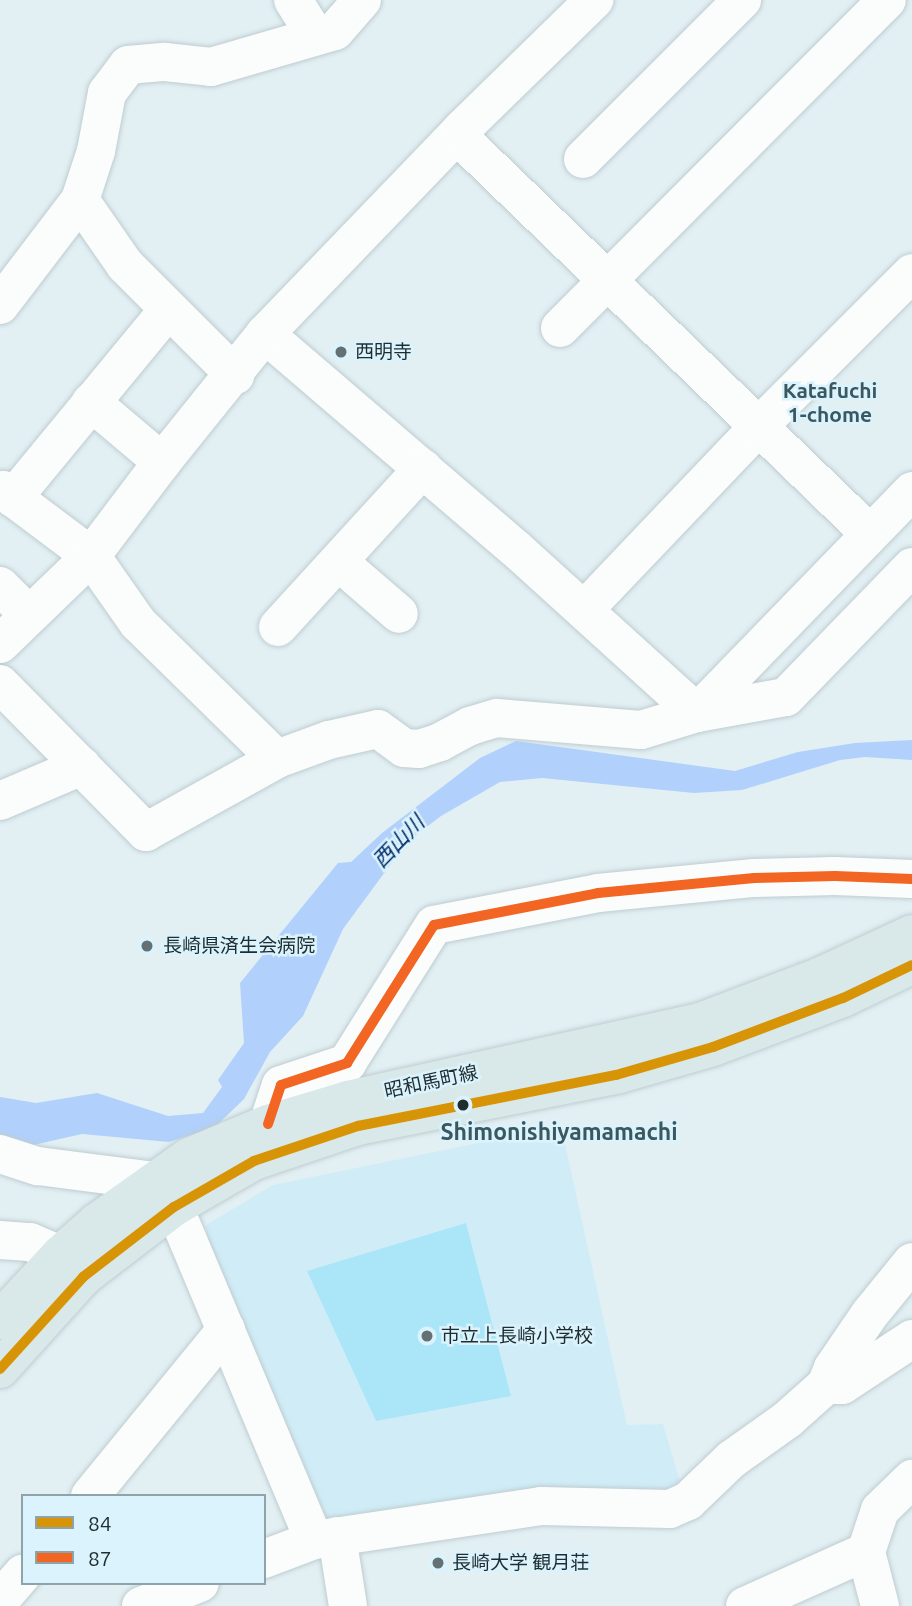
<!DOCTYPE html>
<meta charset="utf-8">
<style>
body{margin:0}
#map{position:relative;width:912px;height:1606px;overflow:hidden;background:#e2f0f4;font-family:Ubuntu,"Noto Sans JP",sans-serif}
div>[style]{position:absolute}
.built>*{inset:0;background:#d0edf7}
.green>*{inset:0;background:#abe6f8}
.water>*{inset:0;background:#b1d0fc}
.roads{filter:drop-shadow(0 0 2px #bfccd0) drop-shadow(0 0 2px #bfccd0)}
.minor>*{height:38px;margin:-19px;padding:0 19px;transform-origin:19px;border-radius:19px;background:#fbfdfd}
.major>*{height:38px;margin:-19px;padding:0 19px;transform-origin:19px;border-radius:19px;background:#d9e8e9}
.bus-1>*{height:10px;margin:-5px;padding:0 5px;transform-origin:5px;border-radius:5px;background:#d79407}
.bus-2>*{height:10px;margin:-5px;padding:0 5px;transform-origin:5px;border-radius:5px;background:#f26522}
.dots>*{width:19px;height:19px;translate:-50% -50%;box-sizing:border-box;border:4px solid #daf3fc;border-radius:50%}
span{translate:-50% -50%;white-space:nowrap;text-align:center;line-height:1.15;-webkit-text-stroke:5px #daf3fc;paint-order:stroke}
.poi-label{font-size:19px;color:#1f2c30}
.left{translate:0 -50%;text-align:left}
.street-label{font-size:19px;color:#1f2c30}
.neighbourhood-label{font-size:21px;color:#3b5760;font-weight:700}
.water-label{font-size:21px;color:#002969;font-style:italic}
.quarter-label{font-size:23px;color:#3b5760;font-weight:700}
.legend{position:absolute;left:21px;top:1494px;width:245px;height:91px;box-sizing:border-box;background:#daf3fc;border:2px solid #8fa3aa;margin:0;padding:9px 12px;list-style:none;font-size:21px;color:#1f2c30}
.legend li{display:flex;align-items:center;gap:14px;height:35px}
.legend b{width:35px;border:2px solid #8fa3aa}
</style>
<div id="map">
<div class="built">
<i style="clip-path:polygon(561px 1126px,627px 1425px,663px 1424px,683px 1492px,330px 1526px,209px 1248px,206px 1225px,273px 1185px)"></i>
</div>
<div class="green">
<i style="clip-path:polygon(466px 1223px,511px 1396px,376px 1421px,307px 1271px)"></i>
</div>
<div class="water">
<i style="clip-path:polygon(912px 740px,912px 760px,865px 757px,840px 760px,742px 790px,694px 793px,542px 778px,500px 782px,441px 816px,407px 842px,343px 929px,303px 1016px,270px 1052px,244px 1099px,215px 1127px,169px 1142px,82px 1134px,29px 1146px,0 1134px,0 1097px,36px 1103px,97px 1093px,168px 1116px,203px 1113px,222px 1087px,218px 1080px,244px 1043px,240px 983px,338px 863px,351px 862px,382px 833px,480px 758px,516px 741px,735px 771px,798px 752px,855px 743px)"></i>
</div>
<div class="roads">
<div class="minor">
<i style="left:293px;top:0;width:41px;rotate:57.8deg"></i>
<i style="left:457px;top:135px;width:574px;rotate:44.01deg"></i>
<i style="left:583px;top:159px;width:225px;rotate:-45deg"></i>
<i style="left:80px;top:200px;width:79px;rotate:55.3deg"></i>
<i style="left:125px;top:265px;width:156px;rotate:45deg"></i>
<i style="left:0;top:305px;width:132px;rotate:-52.7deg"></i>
<i style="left:80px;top:200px;width:52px;rotate:-71.9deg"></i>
<i style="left:96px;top:151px;width:59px;rotate:-79.3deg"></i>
<i style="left:107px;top:93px;width:35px;rotate:-53deg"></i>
<i style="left:128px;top:65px;width:37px;rotate:-5deg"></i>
<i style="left:165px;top:62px;width:46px;rotate:6.2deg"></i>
<i style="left:211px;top:67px;width:129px;rotate:-16.2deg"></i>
<i style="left:335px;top:31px;width:41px;rotate:-48.9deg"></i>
<i style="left:560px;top:328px;width:463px;rotate:-45.1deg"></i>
<i style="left:265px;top:334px;width:330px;rotate:40.6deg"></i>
<i style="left:516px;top:549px;width:244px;rotate:42.2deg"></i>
<i style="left:91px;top:402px;width:93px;rotate:40.2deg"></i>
<i style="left:0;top:493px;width:4px;rotate:-45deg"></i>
<i style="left:3px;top:490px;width:110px;rotate:36.9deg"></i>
<i style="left:91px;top:556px;width:82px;rotate:55deg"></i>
<i style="left:138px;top:623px;width:194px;rotate:44.4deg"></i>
<i style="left:13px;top:498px;width:242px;rotate:-50.5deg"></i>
<i style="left:339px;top:562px;width:79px;rotate:40.9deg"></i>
<i style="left:0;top:586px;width:41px;rotate:45deg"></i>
<i style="left:584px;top:610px;width:254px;rotate:-46.4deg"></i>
<i style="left:759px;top:426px;width:216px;rotate:-45deg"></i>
<i style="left:278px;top:627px;width:215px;rotate:-47.6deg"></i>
<i style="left:0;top:644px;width:127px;rotate:-44deg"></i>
<i style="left:91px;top:556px;width:118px;rotate:-52.9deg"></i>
<i style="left:162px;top:462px;width:164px;rotate:-51.2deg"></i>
<i style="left:265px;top:334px;width:284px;rotate:-46.1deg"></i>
<i style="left:462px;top:129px;width:185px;rotate:-44.3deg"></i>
<i style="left:0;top:684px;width:208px;rotate:45.4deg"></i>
<i style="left:146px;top:832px;width:150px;rotate:-29.1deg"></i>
<i style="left:277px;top:759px;width:55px;rotate:-20.1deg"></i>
<i style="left:329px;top:740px;width:50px;rotate:-12.7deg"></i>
<i style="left:378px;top:729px;width:32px;rotate:36deg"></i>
<i style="left:404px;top:748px;width:15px;rotate:4deg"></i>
<i style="left:419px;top:749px;width:22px;rotate:-18deg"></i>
<i style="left:440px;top:742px;width:34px;rotate:-28deg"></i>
<i style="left:470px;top:726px;width:28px;rotate:-17deg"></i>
<i style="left:497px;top:718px;width:144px;rotate:4.8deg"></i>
<i style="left:641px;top:730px;width:59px;rotate:-16.9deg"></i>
<i style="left:697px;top:713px;width:90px;rotate:-10.2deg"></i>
<i style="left:786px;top:697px;width:181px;rotate:-45.9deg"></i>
<i style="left:697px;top:713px;width:309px;rotate:-45.9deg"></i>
<i style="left:0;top:801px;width:89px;rotate:-23.1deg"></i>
<i style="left:268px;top:1124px;width:41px;rotate:-71.6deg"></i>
<i style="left:281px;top:1085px;width:70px;rotate:-18.4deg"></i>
<i style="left:347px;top:1063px;width:163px;rotate:-57.8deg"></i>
<i style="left:434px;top:925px;width:167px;rotate:-11deg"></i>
<i style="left:598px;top:893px;width:157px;rotate:-5.5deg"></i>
<i style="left:754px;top:878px;width:81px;rotate:-1.4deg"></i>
<i style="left:835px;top:876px;width:77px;rotate:2.2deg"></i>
<i style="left:0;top:1154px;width:40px;rotate:18deg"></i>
<i style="left:38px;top:1166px;width:116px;rotate:7.4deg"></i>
<i style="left:153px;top:1181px;width:33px;rotate:51deg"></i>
<i style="left:174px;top:1207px;width:361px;rotate:67.2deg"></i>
<i style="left:0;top:1240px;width:30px;rotate:4deg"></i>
<i style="left:30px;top:1242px;width:33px;rotate:23deg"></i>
<i style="left:60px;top:1255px;width:30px;rotate:44deg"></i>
<i style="left:826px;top:1385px;width:16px"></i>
<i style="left:842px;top:1385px;width:84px;rotate:-33.3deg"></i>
<i style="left:90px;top:1496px;width:215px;rotate:-50.7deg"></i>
<i style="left:337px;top:1536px;width:71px;rotate:81.1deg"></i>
<i style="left:264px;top:1559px;width:53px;rotate:-20.8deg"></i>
<i style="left:314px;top:1540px;width:230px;rotate:-8.5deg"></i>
<i style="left:541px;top:1506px;width:129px;rotate:1.3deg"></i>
<i style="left:670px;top:1509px;width:20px;rotate:-24deg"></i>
<i style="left:688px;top:1501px;width:61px;rotate:-43.7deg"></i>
<i style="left:732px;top:1459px;width:69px;rotate:-35.5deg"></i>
<i style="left:788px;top:1419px;width:51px;rotate:-41.8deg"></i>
<i style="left:826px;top:1385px;width:18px;rotate:-68deg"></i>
<i style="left:833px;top:1368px;width:64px;rotate:-55.8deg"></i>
<i style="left:869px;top:1315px;width:68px;rotate:-50.9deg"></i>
<i style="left:0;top:1600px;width:35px;rotate:-49deg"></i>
<i style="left:141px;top:1606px;width:63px;rotate:-21.3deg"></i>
<i style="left:745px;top:1606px;width:133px;rotate:-24.1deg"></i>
<i style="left:880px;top:1606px;width:56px;rotate:-104.5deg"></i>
<i style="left:866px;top:1552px;width:44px;rotate:-71.6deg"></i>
<i style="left:880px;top:1510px;width:45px;rotate:-44.1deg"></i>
</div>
<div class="major">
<i style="left:0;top:1320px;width:88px;rotate:-47.3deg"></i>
<i style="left:60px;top:1255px;width:48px;rotate:-41.6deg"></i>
<i style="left:96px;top:1223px;width:114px;rotate:-35.4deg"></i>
<i style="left:189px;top:1157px;width:86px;rotate:-22.7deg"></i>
<i style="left:268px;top:1124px;width:84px;rotate:-16.7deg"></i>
<i style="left:348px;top:1100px;width:361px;rotate:-12.5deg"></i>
<i style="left:700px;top:1022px;width:127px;rotate:-20.7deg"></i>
<i style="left:819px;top:977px;width:102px;rotate:-24.8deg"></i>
<i style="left:0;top:1369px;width:124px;rotate:-47.9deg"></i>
<i style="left:83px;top:1277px;width:115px;rotate:-37.6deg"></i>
<i style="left:174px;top:1207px;width:92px;rotate:-29.9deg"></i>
<i style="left:254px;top:1161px;width:110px;rotate:-18.6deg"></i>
<i style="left:358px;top:1126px;width:263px;rotate:-11.2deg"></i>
<i style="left:616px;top:1075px;width:101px;rotate:-16.1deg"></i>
<i style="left:713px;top:1047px;width:139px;rotate:-20.7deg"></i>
<i style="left:843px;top:998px;width:76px;rotate:-25.6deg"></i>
</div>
</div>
<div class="bus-1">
<i style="left:0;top:1369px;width:124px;rotate:-47.9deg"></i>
<i style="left:83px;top:1277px;width:115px;rotate:-37.6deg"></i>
<i style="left:174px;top:1207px;width:92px;rotate:-29.9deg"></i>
<i style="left:254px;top:1161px;width:110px;rotate:-18.6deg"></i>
<i style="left:358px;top:1126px;width:263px;rotate:-11.2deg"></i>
<i style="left:616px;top:1075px;width:101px;rotate:-16.1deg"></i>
<i style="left:713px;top:1047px;width:139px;rotate:-20.7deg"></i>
<i style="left:843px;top:998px;width:76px;rotate:-25.6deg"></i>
</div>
<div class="bus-2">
<i style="left:268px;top:1124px;width:41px;rotate:-71.6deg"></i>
<i style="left:281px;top:1085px;width:70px;rotate:-18.4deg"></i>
<i style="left:347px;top:1063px;width:163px;rotate:-57.8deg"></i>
<i style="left:434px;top:925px;width:167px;rotate:-11deg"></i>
<i style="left:598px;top:893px;width:157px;rotate:-5.5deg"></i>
<i style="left:754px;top:878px;width:81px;rotate:-1.4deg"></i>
<i style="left:835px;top:876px;width:77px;rotate:2.2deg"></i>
</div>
<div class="dots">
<i style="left:341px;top:352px;background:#637175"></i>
<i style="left:147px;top:946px;background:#637175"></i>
<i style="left:463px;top:1105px;background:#1f2c30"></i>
<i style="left:427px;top:1336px;background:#637175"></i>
<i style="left:438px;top:1563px;background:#637175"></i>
</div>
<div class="poi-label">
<span class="left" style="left:355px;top:352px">西明寺</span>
<span class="left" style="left:163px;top:946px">長崎県済生会病院</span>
<span class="left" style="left:441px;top:1336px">市立上長崎小学校</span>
<span class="left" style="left:452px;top:1563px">長崎大学 観月荘</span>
</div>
<div class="street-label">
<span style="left:431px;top:1082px;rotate:-12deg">昭和馬町線</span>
</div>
<div class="neighbourhood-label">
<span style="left:830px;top:402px">Katafuchi<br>1-chome</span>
</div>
<div class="water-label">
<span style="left:398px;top:841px;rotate:-46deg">西山川</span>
</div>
<div class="quarter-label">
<span style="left:559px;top:1132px">Shimonishiyamamachi</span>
</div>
<ul class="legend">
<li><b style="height:9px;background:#d79407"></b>84</li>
<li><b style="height:9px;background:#f26522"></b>87</li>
</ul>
</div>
